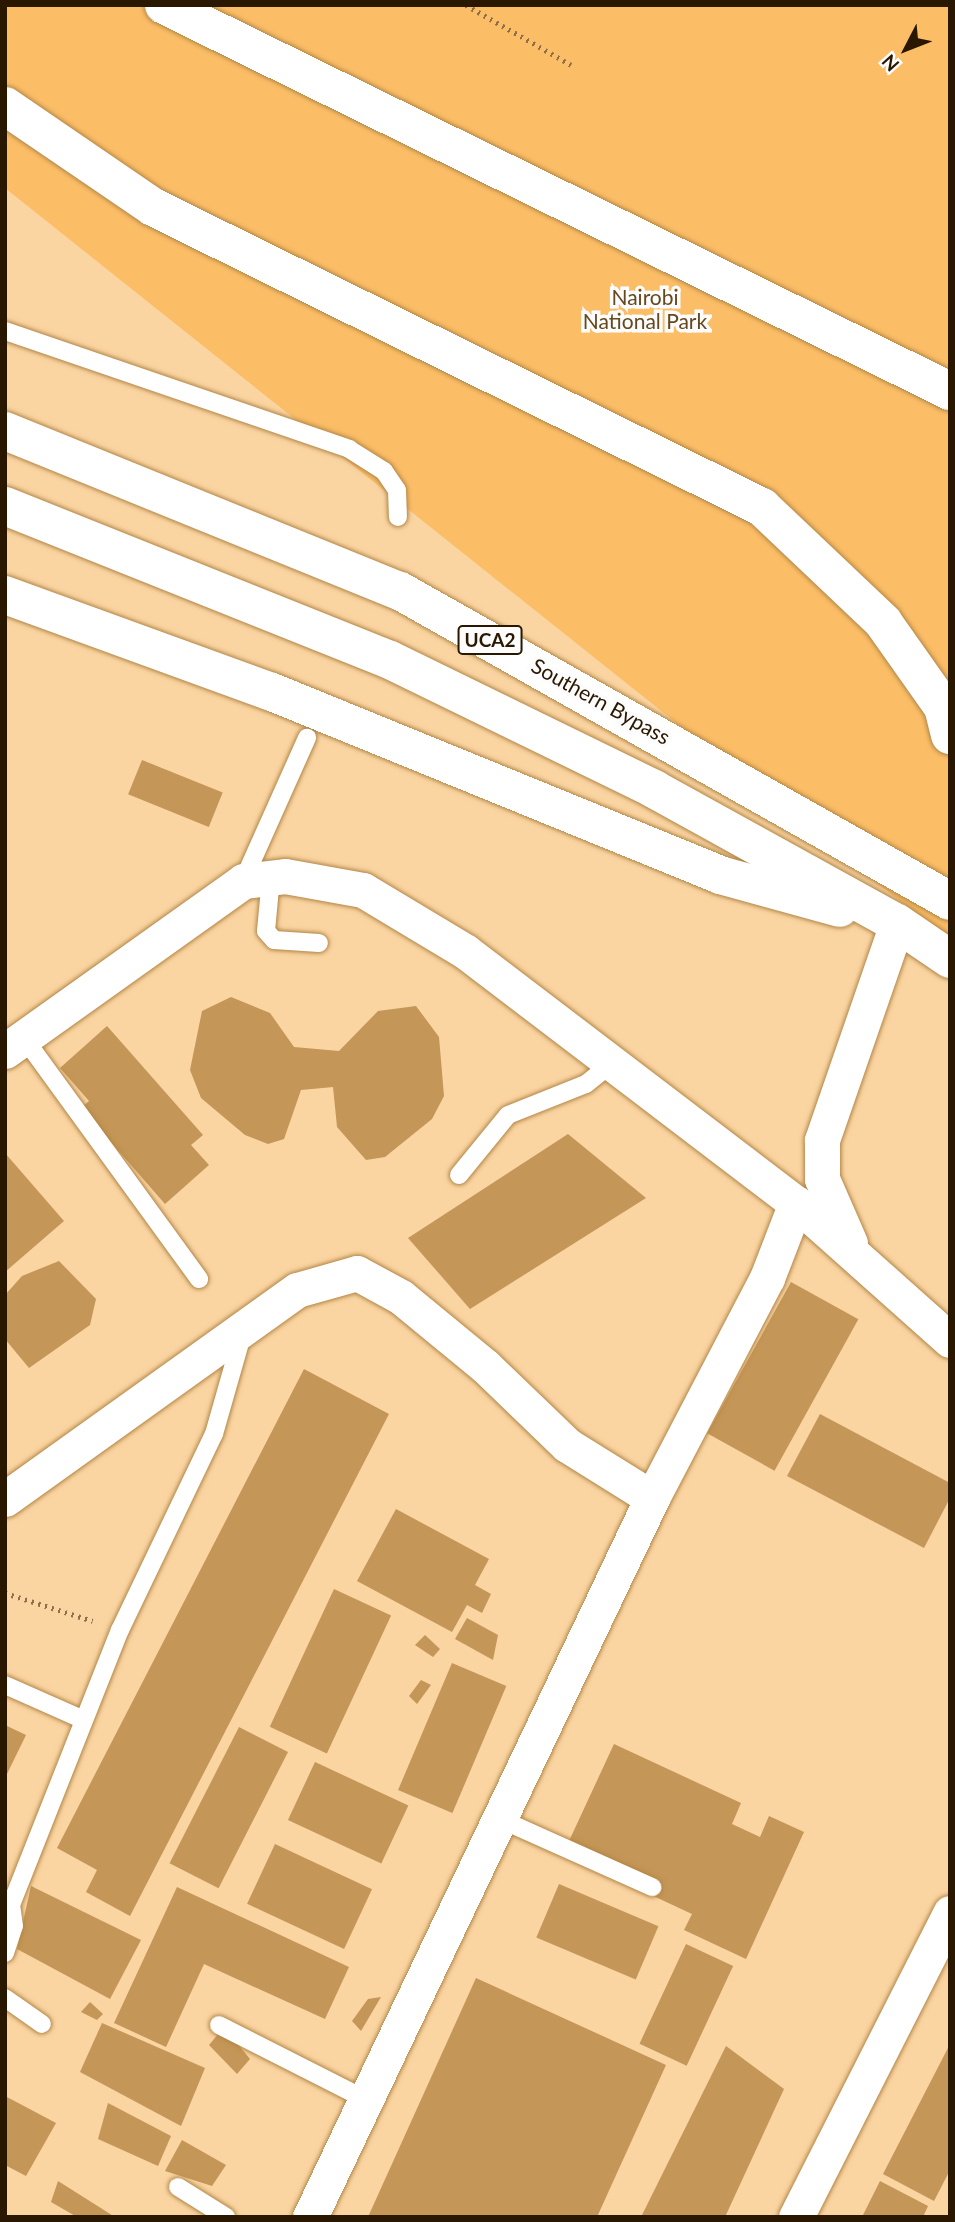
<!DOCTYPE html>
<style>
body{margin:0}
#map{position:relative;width:955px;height:2222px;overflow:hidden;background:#fad4a1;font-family:Lato,sans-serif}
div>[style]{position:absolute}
.green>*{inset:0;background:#fbbd66}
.building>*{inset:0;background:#c49657;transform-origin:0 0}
.path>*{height:4.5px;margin-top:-2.25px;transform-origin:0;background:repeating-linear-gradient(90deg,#8c704c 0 2px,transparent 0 7px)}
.roads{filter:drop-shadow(0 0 2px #b38646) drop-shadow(0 0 2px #b38646)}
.lane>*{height:18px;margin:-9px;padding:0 9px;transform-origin:9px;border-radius:9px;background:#fff}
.street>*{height:35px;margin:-17.5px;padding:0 17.5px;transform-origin:17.5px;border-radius:17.5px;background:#fff}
.primary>*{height:38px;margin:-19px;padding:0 19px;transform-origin:19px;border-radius:19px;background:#fff}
.highway>*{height:38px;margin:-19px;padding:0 19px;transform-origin:19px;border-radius:19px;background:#fff}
span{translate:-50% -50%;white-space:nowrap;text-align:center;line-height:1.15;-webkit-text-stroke:7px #fcfcfc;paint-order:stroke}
.shield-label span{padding:2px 5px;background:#fcfcfc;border:2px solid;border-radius:5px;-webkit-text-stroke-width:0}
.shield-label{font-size:19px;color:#291700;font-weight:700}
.park-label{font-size:21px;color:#65481d}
.street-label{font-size:21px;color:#291700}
.frame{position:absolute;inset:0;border:7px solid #291700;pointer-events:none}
.north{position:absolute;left:871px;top:14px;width:70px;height:70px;-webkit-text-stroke:5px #fcfcfc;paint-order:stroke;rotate:228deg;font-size:19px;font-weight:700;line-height:28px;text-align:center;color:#291700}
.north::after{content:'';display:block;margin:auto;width:24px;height:32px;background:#291700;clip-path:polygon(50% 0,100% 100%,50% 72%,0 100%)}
</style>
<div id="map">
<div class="green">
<i style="clip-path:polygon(5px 5px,950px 5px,950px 941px,5px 188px)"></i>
</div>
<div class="building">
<i style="left:142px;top:760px;width:87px;height:37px;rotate:22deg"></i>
<i style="clip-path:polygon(231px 997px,270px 1013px,294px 1047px,339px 1051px,378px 1011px,416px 1006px,439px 1037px,444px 1096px,432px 1119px,385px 1157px,366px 1160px,337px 1127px,333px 1087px,301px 1090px,284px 1139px,268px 1144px,245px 1135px,201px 1098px,190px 1070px,202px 1011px)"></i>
<i style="clip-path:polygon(107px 1026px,203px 1135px,191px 1145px,209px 1165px,165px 1204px,81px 1108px,89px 1101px,60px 1068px)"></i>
<i style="clip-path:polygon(568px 1134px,646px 1198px,470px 1309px,408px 1238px)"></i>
<i style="clip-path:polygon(5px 1153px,64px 1221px,5px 1272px)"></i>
<i style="clip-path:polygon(59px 1261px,96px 1299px,90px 1325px,29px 1368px,5px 1339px,5px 1295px,22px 1276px)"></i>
<i style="left:791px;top:1282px;width:77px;height:173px;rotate:29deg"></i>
<i style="clip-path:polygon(304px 1369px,389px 1414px,130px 1916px,86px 1892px,97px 1870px,57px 1848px)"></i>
<i style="clip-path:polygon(820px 1414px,950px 1483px,950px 1498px,924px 1548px,787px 1476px)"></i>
<i style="clip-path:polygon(396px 1509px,489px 1559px,475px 1585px,491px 1594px,482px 1613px,467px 1605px,452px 1632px,357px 1581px)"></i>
<i style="left:334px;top:1589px;width:63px;height:152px;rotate:25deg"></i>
<i style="clip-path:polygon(467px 1618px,498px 1635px,493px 1660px,455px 1639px)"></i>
<i style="clip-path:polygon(425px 1635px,440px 1649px,433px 1657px,415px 1645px)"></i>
<i style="left:452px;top:1663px;width:59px;height:138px;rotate:23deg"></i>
<i style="clip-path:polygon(421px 1680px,431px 1685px,417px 1704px,409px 1696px)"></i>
<i style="clip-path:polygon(5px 1725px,26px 1735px,5px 1778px)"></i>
<i style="left:239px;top:1727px;width:55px;height:153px;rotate:27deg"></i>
<i style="clip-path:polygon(614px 1744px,741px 1803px,732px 1824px,760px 1837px,769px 1816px,804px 1832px,746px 1959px,684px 1930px,692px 1914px,563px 1854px)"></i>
<i style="left:315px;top:1762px;width:103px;height:64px;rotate:25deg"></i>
<i style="left:275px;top:1844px;width:107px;height:66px;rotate:25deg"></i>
<i style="left:559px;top:1884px;width:108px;height:58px;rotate:23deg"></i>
<i style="clip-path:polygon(31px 1886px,141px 1940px,110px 1999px,17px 1949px)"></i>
<i style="clip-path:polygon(177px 1887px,349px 1967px,325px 2019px,204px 1964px,166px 2047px,114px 2023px)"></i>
<i style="left:686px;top:1944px;width:52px;height:110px;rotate:25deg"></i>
<i style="clip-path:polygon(476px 1978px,666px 2065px,597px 2217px,368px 2217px)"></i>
<i style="clip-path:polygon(381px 1997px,361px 2031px,352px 2021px,368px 1999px)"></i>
<i style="clip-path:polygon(90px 2002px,103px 2014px,97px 2020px,81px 2012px)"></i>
<i style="clip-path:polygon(102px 2023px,205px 2068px,181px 2126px,80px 2072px)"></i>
<i style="clip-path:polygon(224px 2027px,250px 2059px,237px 2074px,209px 2045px)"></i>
<i style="clip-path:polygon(950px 2044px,950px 2170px,934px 2201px,883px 2174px)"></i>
<i style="clip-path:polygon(726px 2046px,784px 2089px,725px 2217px,641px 2217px)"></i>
<i style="clip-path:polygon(5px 2096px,56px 2123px,26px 2176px,5px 2165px)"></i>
<i style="clip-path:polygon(108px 2103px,171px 2136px,158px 2166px,98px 2139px)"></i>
<i style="clip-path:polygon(182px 2140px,226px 2165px,212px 2186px,165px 2171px)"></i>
<i style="clip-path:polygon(58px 2181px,115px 2217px,77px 2217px,51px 2202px)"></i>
<i style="clip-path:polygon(880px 2181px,928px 2206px,923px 2217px,862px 2217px)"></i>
</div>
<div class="path">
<i style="left:466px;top:5px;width:121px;rotate:29.7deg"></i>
<i style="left:5px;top:1593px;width:92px;rotate:17.7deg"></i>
</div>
<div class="roads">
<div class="lane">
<i style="left:5px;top:331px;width:364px;rotate:18.9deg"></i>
<i style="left:349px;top:449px;width:41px;rotate:32.2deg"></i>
<i style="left:384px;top:471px;width:23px;rotate:56deg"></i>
<i style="left:397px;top:490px;width:27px;rotate:88deg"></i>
<i style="left:271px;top:878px;width:53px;rotate:95.4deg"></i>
<i style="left:266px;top:931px;width:12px;rotate:48deg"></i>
<i style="left:274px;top:940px;width:45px;rotate:3.8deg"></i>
<i style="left:243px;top:881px;width:157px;rotate:-65.9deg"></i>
<i style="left:24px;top:1038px;width:298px;rotate:54deg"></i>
<i style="left:459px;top:1175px;width:77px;rotate:-50.8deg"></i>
<i style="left:508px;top:1115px;width:84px;rotate:-21.7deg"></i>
<i style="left:586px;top:1084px;width:33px;rotate:-39deg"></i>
<i style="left:5px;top:1685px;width:86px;rotate:23.9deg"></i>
<i style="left:500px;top:1819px;width:167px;rotate:24.1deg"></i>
<i style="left:5px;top:1953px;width:28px;rotate:-72deg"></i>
<i style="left:14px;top:1926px;width:21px;rotate:-98deg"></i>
<i style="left:11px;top:1905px;width:296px;rotate:-68.4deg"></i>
<i style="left:120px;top:1630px;width:217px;rotate:-64.4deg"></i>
<i style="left:214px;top:1434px;width:106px;rotate:-74.1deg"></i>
<i style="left:5px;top:1998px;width:45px;rotate:35.1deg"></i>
<i style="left:219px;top:2025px;width:166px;rotate:26.9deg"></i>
<i style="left:178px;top:2187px;width:57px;rotate:32deg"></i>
</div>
<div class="street">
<i style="left:5px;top:1051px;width:292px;rotate:-35.5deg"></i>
<i style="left:243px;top:881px;width:42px;rotate:-6.8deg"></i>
<i style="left:285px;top:876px;width:79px;rotate:10.2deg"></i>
<i style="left:363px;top:890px;width:120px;rotate:31deg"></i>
<i style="left:466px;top:952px;width:415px;rotate:37.3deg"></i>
<i style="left:796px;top:1203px;width:206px;rotate:41.7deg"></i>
<i style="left:850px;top:1243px;width:70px;rotate:-113.6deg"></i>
<i style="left:822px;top:1179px;width:39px;rotate:-90deg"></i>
<i style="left:822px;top:1140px;width:230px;rotate:-70.9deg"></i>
<i style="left:5px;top:1499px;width:359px;rotate:-35.6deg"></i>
<i style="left:297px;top:1290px;width:62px;rotate:-15.8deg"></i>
<i style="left:357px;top:1273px;width:50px;rotate:28.6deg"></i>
<i style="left:401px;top:1297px;width:109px;rotate:39.4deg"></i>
<i style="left:485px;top:1366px;width:114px;rotate:43.9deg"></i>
<i style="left:567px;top:1445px;width:100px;rotate:31.9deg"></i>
<i style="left:310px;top:2217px;width:796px;rotate:-64.56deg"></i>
<i style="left:652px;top:1498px;width:248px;rotate:-62.4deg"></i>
<i style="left:767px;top:1278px;width:80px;rotate:-68.9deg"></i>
<i style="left:796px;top:2217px;width:341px;rotate:-63.1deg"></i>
</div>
<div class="primary">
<i style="left:164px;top:5px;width:876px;rotate:26.16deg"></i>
<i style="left:5px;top:106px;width:179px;rotate:34.3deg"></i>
<i style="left:153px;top:207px;width:679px;rotate:26.23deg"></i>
<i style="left:762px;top:507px;width:167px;rotate:43.5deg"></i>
<i style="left:883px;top:622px;width:104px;rotate:54.8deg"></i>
<i style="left:943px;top:707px;width:29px;rotate:76deg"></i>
</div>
<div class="highway">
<i style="left:5px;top:431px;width:426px;rotate:22.1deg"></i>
<i style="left:400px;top:591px;width:631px;rotate:29.41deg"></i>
<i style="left:5px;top:506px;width:415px;rotate:21.8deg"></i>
<i style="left:390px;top:660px;width:294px;rotate:26deg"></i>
<i style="left:654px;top:789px;width:277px;rotate:28.9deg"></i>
<i style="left:897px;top:923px;width:64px;rotate:34.2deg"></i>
<i style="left:5px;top:595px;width:284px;rotate:20deg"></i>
<i style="left:272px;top:692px;width:484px;rotate:22.2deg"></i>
<i style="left:720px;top:875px;width:124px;rotate:15.4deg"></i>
</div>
</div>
<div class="shield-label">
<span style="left:490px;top:640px">UCA2</span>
</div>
<div class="park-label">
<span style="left:645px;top:309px">Nairobi<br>National Park</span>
</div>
<div class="street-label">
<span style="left:601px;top:701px;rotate:29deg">Southern Bypass</span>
</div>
<div class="frame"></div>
<div class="north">N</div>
</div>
